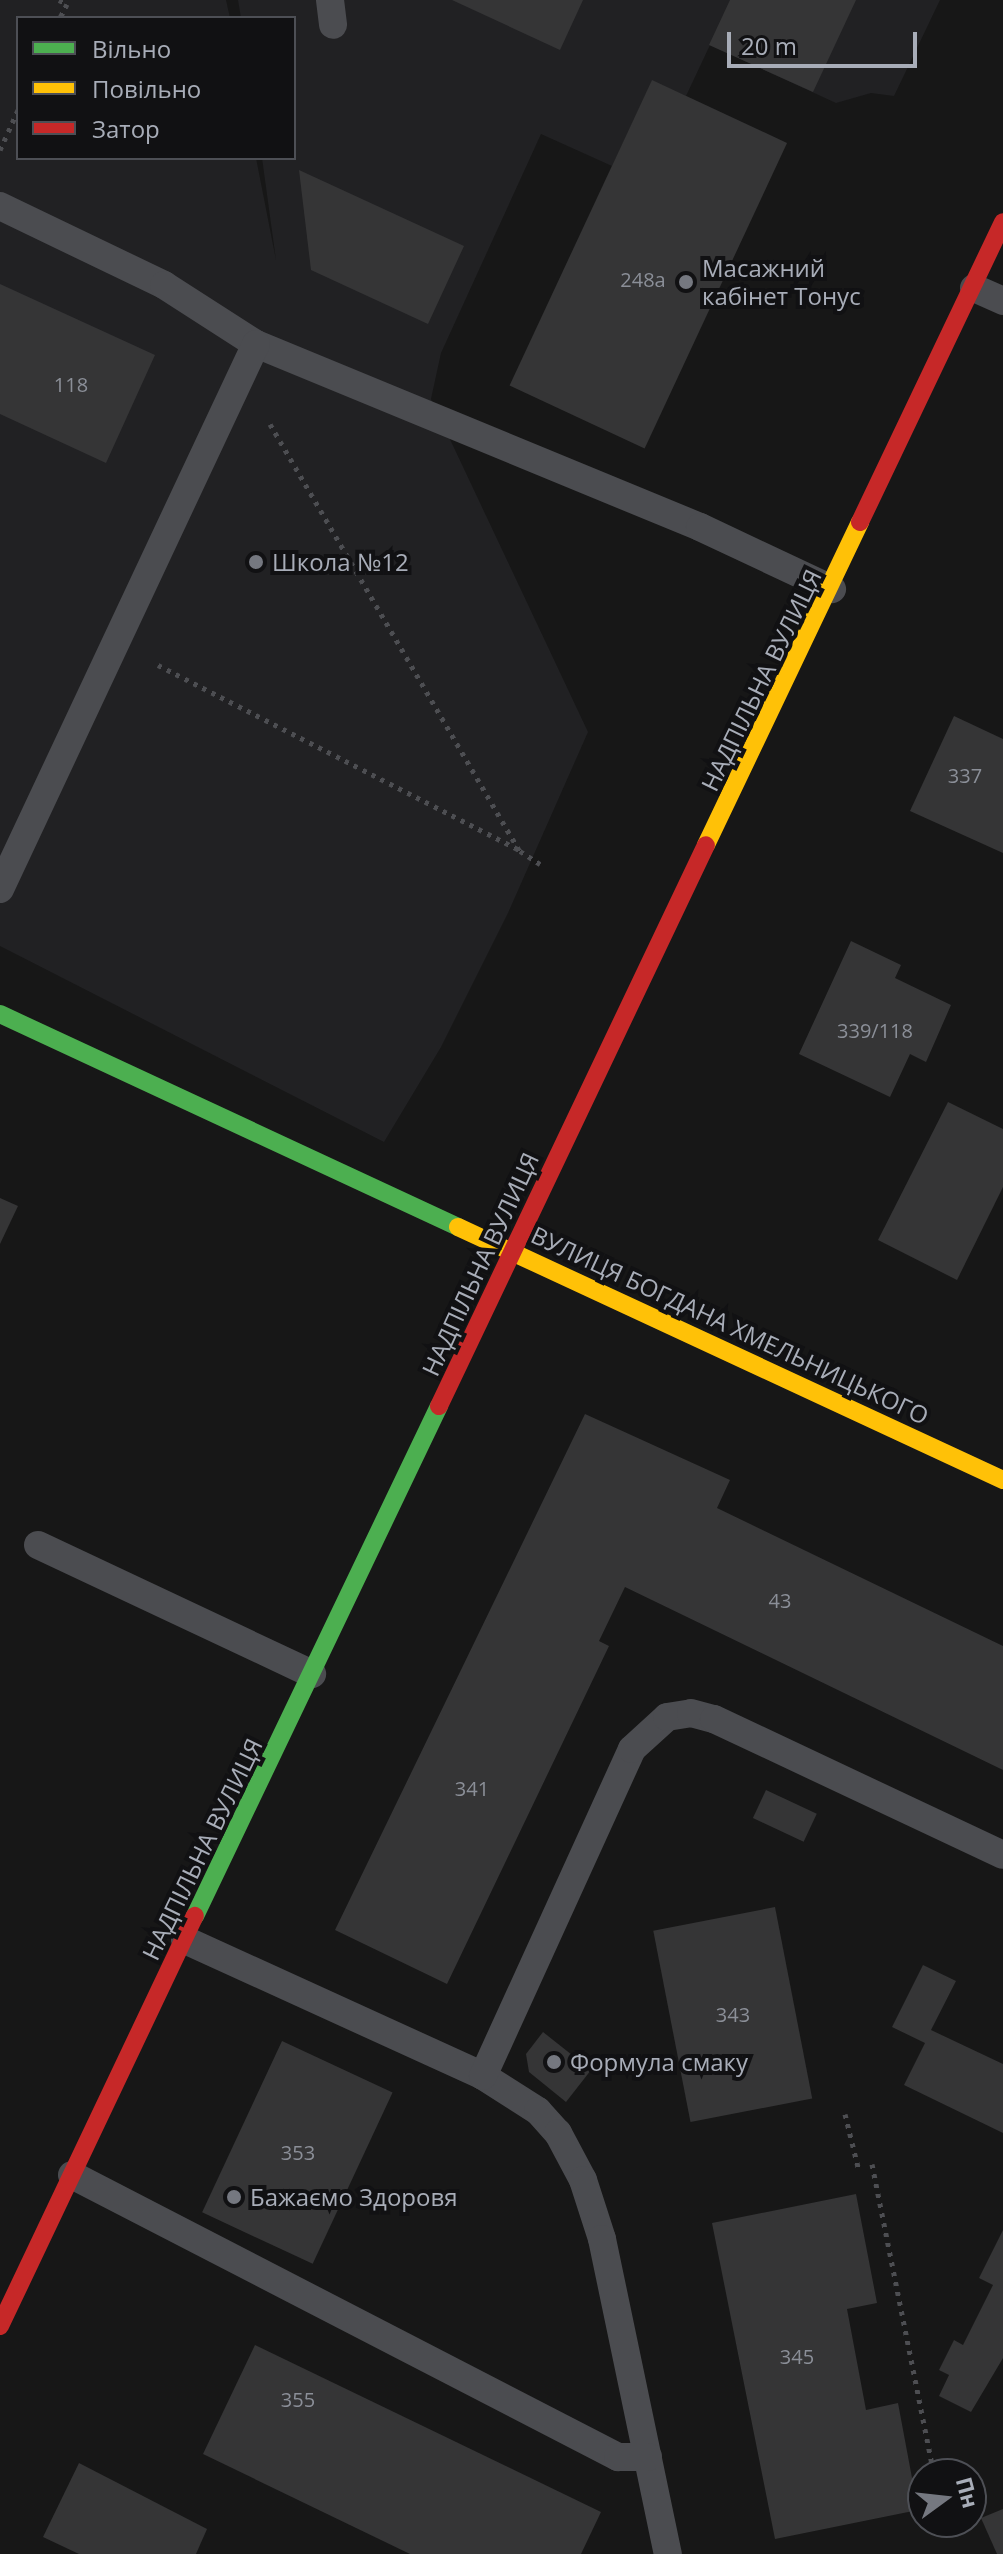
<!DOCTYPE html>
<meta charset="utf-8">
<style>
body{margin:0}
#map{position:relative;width:1003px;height:2554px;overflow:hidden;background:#171717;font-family:"Open Sans",sans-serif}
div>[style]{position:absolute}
.built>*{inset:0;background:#212123}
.building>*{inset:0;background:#353536;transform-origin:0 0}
.path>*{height:5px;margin-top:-2.5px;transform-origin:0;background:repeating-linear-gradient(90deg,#4d4e52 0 4px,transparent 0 10px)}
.lane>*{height:28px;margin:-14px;padding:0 14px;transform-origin:14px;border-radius:14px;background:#4b4c50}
.fast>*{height:18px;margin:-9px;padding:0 9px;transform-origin:9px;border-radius:9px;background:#4caf50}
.slow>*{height:18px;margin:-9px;padding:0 9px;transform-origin:9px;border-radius:9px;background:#ffc107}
.jam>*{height:18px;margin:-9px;padding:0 9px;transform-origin:9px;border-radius:9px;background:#c62828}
.dots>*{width:22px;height:22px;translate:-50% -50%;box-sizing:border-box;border:4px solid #111113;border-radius:50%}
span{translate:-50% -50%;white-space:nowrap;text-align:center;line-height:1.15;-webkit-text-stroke:8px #111113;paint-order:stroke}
.number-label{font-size:20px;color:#8b8f98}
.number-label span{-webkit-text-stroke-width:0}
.poi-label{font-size:24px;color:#a8adb8}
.left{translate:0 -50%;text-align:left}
.street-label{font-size:24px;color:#a8adb8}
.legend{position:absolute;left:16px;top:16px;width:280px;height:144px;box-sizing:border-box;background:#111113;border:2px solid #4d4f55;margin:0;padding:10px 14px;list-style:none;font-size:24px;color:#a8adb8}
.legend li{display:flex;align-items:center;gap:16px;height:40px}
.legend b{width:40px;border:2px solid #4d4f55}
.north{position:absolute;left:907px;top:2458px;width:80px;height:80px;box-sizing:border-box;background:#111113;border:2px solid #4d4f55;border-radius:50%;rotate:75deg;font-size:22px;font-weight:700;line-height:32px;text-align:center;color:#a8adb8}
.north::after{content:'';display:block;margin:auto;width:28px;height:36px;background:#757880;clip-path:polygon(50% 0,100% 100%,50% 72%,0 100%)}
.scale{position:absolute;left:727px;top:32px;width:190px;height:36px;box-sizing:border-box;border:4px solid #a8adb8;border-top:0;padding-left:10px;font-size:24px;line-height:28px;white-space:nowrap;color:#a8adb8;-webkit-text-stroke:6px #111113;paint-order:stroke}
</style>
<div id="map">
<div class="built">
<i style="clip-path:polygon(0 0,226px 0,230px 18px,18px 18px,18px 158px,256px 158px,276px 260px,262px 158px,294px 158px,294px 18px,241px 18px,238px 0,940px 0,894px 96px,871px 93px,836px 103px,710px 45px,686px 96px,652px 81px,612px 166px,541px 134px,441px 353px,431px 399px,588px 732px,508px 913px,441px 1047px,384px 1142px,0 946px)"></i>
</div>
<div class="building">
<i style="clip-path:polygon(452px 0,583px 0,560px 50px)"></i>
<i style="clip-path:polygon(730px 0,856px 0,813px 92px,709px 45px)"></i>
<i style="left:652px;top:80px;width:149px;height:337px;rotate:25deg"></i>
<i style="clip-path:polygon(299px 170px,464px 246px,428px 324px,311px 270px)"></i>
<i style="clip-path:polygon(0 284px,155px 355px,106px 463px,0 414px)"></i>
<i style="clip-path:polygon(954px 716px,1003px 739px,1003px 853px,910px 811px)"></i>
<i style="clip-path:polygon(851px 941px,901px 965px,895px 978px,951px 1005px,926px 1062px,910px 1054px,890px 1097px,799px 1054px)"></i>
<i style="clip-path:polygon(948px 1102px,1003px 1129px,1003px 1187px,957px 1280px,878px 1240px)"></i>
<i style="clip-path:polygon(0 1198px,18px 1206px,0 1244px)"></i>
<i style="clip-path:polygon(585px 1414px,730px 1480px,717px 1508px,1003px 1646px,1003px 1770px,625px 1587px,599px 1641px,609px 1646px,447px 1984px,335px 1930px)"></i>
<i style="left:766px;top:1790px;width:56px;height:31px;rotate:25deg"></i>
<i style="left:775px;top:1907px;width:195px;height:124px;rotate:79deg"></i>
<i style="clip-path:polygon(923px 1965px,956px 1981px,931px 2030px,1003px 2064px,1003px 2133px,904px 2085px,925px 2043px,892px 2027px)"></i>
<i style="clip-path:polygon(543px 2032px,591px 2070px,566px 2102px,529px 2072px,526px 2054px)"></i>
<i style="left:282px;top:2041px;width:122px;height:189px;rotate:25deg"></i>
<i style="clip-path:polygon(856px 2194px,877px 2303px,847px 2309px,866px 2410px,898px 2403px,918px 2510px,775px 2539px,712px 2223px)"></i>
<i style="clip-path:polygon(1003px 2230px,1003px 2358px,971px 2412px,939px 2396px,949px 2375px,939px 2370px,954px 2340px,963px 2345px,993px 2285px,979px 2278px)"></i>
<i style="clip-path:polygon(255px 2345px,601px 2512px,581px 2554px,410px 2554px,203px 2454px)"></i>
<i style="clip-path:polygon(79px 2463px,207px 2529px,196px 2554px,79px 2554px,43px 2537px)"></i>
<i style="clip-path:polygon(1003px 2509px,1003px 2554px,997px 2554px,981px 2518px)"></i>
</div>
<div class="path">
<i style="left:59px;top:0;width:9px;rotate:27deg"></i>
<i style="left:67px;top:4px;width:16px;rotate:117deg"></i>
<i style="left:0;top:150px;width:44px;rotate:-65.8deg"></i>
<i style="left:270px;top:424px;width:495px;rotate:59.7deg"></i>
<i style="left:520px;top:851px;width:24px;rotate:33deg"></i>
<i style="left:158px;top:665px;width:406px;rotate:27.1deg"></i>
<i style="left:845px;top:2114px;width:55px;rotate:76.2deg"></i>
<i style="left:872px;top:2164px;width:316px;rotate:78.7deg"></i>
</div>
<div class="lane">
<i style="left:330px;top:0;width:25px;rotate:83deg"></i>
<i style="left:0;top:206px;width:182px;rotate:25.7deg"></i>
<i style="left:164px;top:285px;width:109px;rotate:32.7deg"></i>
<i style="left:256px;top:344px;width:480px;rotate:22.4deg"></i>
<i style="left:700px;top:527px;width:146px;rotate:25.2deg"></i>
<i style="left:974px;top:288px;width:32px;rotate:24deg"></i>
<i style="left:0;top:889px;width:602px;rotate:-64.84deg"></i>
<i style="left:38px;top:1545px;width:303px;rotate:25.2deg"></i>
<i style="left:185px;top:1940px;width:328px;rotate:24.5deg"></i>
<i style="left:483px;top:2076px;width:65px;rotate:32.5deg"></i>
<i style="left:538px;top:2111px;width:30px;rotate:48deg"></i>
<i style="left:558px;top:2133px;width:53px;rotate:62deg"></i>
<i style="left:583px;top:2180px;width:62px;rotate:72.1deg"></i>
<i style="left:602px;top:2239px;width:322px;rotate:78.2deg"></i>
<i style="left:483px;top:2076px;width:359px;rotate:-65.5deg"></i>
<i style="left:632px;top:1749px;width:47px;rotate:-42.4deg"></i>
<i style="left:667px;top:1717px;width:24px;rotate:-9deg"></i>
<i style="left:691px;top:1713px;width:24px;rotate:15deg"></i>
<i style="left:714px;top:1719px;width:319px;rotate:25.2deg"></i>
<i style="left:72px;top:2175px;width:615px;rotate:27.32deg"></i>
<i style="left:618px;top:2457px;width:30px"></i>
</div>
<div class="fast">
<i style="left:0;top:1014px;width:505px;rotate:24.94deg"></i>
<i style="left:195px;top:1916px;width:565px;rotate:-64.43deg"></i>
</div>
<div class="slow">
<i style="left:706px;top:845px;width:358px;rotate:-64.5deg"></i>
<i style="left:458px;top:1227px;width:601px;rotate:24.9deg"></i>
</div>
<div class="jam">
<i style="left:860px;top:522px;width:332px;rotate:-64.5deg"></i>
<i style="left:439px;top:1406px;width:621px;rotate:-64.55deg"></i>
<i style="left:0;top:2326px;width:454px;rotate:-64.6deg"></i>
</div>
<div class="dots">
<i style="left:686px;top:282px;background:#757880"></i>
<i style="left:256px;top:562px;background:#757880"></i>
<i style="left:554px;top:2062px;background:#757880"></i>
<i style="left:234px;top:2197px;background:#757880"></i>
</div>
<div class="number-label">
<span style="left:643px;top:279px">248а</span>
<span style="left:71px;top:384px">118</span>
<span style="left:965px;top:775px">337</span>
<span style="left:875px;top:1030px">339/118</span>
<span style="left:780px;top:1600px">43</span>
<span style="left:472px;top:1788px">341</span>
<span style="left:733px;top:2014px">343</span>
<span style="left:298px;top:2152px">353</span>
<span style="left:797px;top:2356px">345</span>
<span style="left:298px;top:2399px">355</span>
</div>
<div class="poi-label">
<span class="left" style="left:702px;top:282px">Масажний<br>кабінет Тонус</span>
<span class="left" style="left:272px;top:562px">Школа №12</span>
<span class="left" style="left:570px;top:2062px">Формула смаку</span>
<span class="left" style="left:250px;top:2197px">Бажаємо Здоровя</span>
</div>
<div class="street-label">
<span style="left:761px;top:680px;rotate:-64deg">НАДПІЛЬНА ВУЛИЦЯ</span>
<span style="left:480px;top:1264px;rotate:-65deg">НАДПІЛЬНА ВУЛИЦЯ</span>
<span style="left:730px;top:1325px;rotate:25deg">ВУЛИЦЯ БОГДАНА ХМЕЛЬНИЦЬКОГО</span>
<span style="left:202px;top:1849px;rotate:-64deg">НАДПІЛЬНА ВУЛИЦЯ</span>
</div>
<ul class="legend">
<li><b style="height:10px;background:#4caf50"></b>Вільно</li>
<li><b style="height:10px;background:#ffc107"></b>Повільно</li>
<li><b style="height:10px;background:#c62828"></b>Затор</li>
</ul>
<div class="north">Пн</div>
<div class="scale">20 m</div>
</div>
